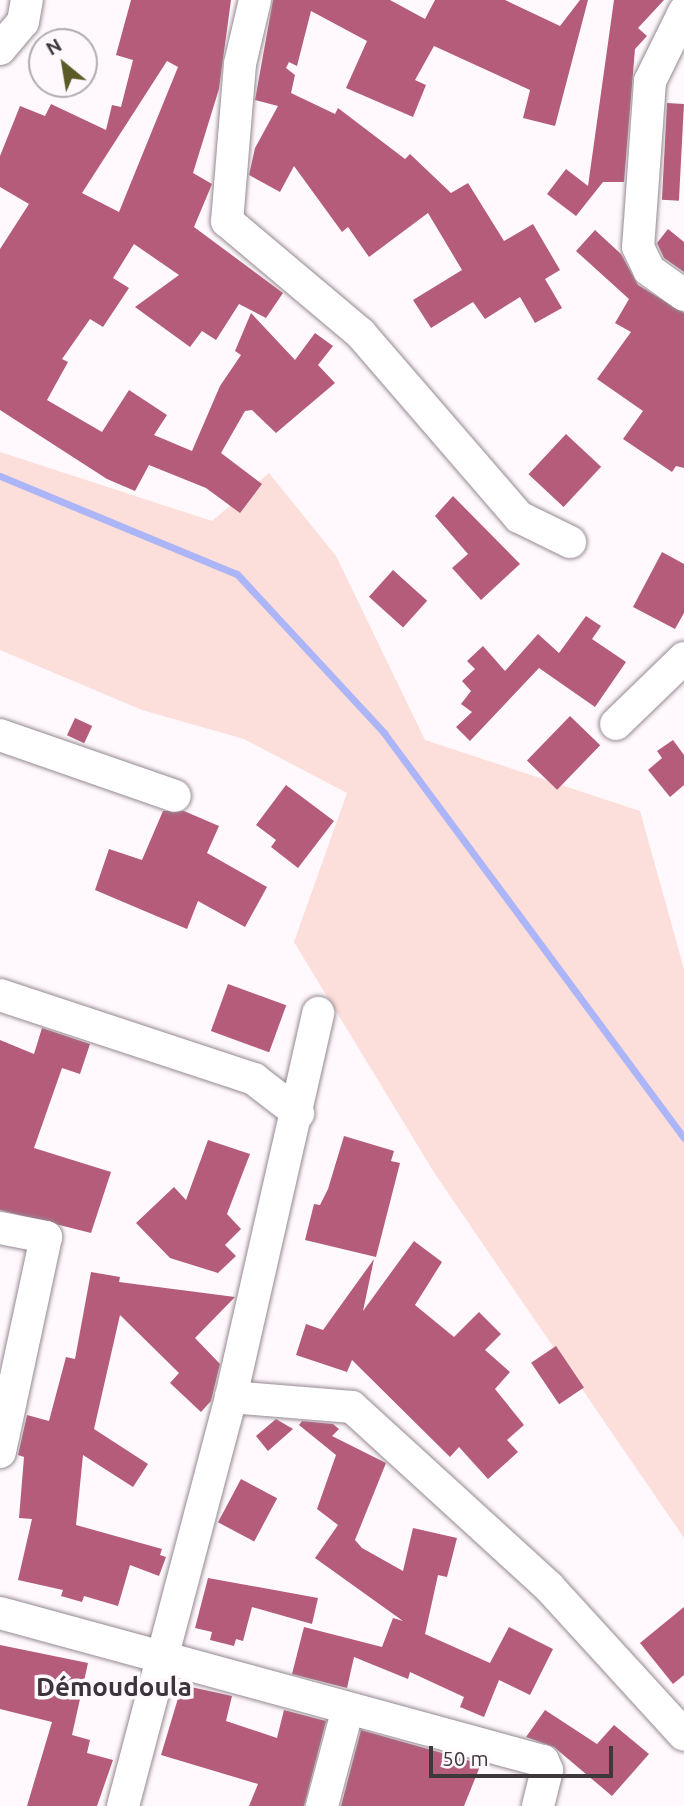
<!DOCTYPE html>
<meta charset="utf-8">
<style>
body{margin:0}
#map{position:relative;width:684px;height:1806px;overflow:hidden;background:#fff9fd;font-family:Ubuntu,sans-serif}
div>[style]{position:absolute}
.green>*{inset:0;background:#fcdeda}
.stream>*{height:7px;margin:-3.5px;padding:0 3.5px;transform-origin:3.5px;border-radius:3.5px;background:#acb5f7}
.building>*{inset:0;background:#b45c7a;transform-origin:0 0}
.roads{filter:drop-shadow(0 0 2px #958993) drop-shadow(0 0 2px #958993)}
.minor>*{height:32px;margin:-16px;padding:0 16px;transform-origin:16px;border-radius:16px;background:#fff}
span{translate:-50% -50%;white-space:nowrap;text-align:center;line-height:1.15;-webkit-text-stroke:7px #fff9fd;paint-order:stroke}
.district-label{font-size:26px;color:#3d333b;font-weight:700}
.north{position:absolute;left:28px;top:28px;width:70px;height:70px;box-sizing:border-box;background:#fff9fd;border:2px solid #b1acb0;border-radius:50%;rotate:330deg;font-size:19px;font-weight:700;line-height:28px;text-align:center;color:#3d383c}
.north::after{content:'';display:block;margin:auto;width:24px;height:32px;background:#5b5b28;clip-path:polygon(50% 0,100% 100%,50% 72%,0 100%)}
.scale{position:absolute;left:429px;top:1746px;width:184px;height:32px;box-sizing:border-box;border:4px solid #3d383c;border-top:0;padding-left:9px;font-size:21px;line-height:24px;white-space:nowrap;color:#3d383c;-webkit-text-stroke:5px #fff9fd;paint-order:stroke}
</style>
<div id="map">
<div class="green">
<i style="clip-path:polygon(0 452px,212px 521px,269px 473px,336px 556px,425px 740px,640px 811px,684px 969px,684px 1538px,435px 1174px,294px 942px,347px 793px,244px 739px,142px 710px,0 650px)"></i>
</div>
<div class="stream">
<i style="left:0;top:476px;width:256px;rotate:22.5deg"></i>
<i style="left:237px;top:574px;width:217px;rotate:47.2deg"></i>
<i style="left:384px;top:733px;width:504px;rotate:53.47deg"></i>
</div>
<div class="building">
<i style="clip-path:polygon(evenodd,131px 0,231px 0,219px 89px,193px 173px,212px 184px,194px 227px,283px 293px,266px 318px,239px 304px,216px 340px,202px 331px,190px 347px,135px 307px,179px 275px,134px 244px,113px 278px,129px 288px,103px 327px,90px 319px,62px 359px,68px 362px,47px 400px,102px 432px,129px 390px,167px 415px,154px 435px,192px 451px,220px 386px,241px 355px,235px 351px,251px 313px,295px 360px,315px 333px,333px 346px,318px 365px,335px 383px,276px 433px,252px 410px,245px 411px,221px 453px,262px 484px,240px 513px,206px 488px,149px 465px,135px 491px,107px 479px,0 410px,0 249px,29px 204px,0 187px,0 156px,20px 106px,45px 116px,51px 104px,106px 130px,112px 105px,121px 107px,133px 60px,116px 55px,131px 0,167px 61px,178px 67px,119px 212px,82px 193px,167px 61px)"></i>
<i style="clip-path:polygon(273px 0,390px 0,425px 19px,435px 0,505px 0,560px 26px,580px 0,588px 0,555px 126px,523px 118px,530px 90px,434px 46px,415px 80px,426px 85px,413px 117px,346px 88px,367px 41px,311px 11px,297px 66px,289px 62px,286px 68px,295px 75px,291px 93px,335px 114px,338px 108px,405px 159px,410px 154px,451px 193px,468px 183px,504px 241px,533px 224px,560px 270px,545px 279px,562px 308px,535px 323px,520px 297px,485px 319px,473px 302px,431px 328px,413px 300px,462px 270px,428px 213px,369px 257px,348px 227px,342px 232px,294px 166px,280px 192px,249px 175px,255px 148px,278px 106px,255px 100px)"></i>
<i style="clip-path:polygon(614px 0,664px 0,638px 28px,647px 36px,635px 49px,624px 182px,603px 182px,576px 216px,547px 194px,566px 169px,588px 186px)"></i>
<i style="left:667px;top:103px;width:17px;height:97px;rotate:3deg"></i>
<i style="clip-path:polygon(668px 229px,684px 242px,684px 272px,664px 258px,657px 243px)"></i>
<i style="clip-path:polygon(595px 230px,621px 254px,638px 285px,684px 313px,684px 468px,676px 466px,672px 472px,623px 439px,643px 411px,597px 379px,631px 332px,615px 323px,629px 299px,576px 251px)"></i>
<i style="left:566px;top:434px;width:48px;height:55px;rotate:43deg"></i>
<i style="clip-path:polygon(453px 496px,520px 564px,481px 600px,452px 568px,468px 554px,435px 516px)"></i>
<i style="clip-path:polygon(662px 552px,684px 564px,684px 613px,675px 629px,633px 607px)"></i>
<i style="left:393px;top:570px;width:46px;height:36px;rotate:42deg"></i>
<i style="clip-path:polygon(586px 616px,601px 626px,592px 639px,626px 662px,595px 707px,539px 668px,470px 741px,456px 727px,472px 712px,461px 704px,471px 691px,462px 681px,475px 669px,467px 661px,483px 646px,505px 671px,538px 634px,559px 653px)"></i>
<i style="left:570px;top:716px;width:42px;height:62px;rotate:44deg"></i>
<i style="left:75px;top:718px;width:19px;height:19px;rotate:25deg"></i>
<i style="clip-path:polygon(673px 740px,684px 755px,684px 785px,670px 797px,648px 770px,662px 758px,657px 751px)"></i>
<i style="clip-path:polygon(286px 785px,334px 821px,298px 868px,271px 847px,276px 840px,256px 825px)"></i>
<i style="clip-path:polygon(163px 811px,184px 811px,219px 826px,207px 853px,267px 887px,245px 927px,198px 901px,187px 929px,95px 890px,109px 849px,142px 860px)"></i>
<i style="left:228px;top:984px;width:62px;height:50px;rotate:20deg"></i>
<i style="clip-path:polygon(42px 1028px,90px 1044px,80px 1074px,62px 1068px,34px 1148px,111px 1172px,91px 1233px,0 1210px,0 1040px,34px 1054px)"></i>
<i style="clip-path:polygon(344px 1136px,394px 1151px,391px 1161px,400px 1163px,376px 1257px,305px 1240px,314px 1204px,320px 1205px,328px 1189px)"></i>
<i style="clip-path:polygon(208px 1140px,250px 1154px,227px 1214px,241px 1229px,225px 1245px,236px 1256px,218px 1273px,170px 1258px,136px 1223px,174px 1187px,186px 1200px)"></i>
<i style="clip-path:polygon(414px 1241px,442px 1262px,415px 1305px,454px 1337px,479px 1312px,501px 1334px,485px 1350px,510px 1372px,495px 1389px,524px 1425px,507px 1440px,518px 1452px,488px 1479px,459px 1447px,450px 1457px,352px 1360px,347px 1372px,296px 1355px,306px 1324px,323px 1330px,374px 1259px,363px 1311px)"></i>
<i style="clip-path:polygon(91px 1272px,120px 1277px,119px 1282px,235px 1297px,195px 1338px,220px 1364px,211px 1401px,201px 1412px,170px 1383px,179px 1373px,120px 1315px,94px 1429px,148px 1464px,133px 1487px,83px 1455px,76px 1525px,162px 1549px,160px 1555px,166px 1557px,159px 1576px,130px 1565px,118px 1606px,84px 1596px,82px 1602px,61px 1596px,63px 1590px,18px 1580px,32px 1519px,19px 1518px,24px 1457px,18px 1455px,27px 1415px,49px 1421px,66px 1357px,75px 1359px)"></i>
<i style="left:556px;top:1346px;width:50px;height:30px;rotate:56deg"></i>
<i style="clip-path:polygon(276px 1419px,293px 1429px,268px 1451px,256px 1436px)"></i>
<i style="clip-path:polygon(302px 1421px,333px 1424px,339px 1429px,332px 1436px,386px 1463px,355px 1540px,362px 1548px,403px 1571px,413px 1528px,457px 1538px,447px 1577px,438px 1575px,425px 1634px,490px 1663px,509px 1627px,553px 1649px,530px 1695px,499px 1680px,484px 1717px,460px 1707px,464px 1697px,410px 1672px,408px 1679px,354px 1657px,347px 1688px,292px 1674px,304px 1627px,382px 1647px,393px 1618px,403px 1621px,315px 1558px,338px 1525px,317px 1509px,336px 1455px,299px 1425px)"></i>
<i style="left:241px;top:1479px;width:41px;height:49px;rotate:28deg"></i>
<i style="clip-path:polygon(208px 1578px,318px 1598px,312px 1624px,252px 1607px,243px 1641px,236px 1639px,234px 1646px,210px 1640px,212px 1632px,195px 1628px)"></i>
<i style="clip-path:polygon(684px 1607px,684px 1675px,673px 1684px,640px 1643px)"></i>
<i style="clip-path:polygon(0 1645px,88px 1663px,72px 1735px,90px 1740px,87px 1753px,113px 1760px,97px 1806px,27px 1806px,52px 1722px,0 1709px)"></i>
<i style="clip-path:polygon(182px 1685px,232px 1696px,226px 1721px,277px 1738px,284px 1710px,326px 1721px,304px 1806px,249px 1806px,258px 1784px,161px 1755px)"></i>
<i style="clip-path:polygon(545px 1710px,597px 1744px,614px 1725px,649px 1754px,612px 1796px,554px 1747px,526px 1737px)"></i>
<i style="clip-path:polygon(361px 1730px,481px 1764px,464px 1806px,341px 1806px)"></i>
</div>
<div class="roads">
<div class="minor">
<i style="left:255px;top:0;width:66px;rotate:103.2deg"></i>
<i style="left:240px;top:64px;width:158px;rotate:94.7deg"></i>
<i style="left:227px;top:221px;width:175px;rotate:40.1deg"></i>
<i style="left:361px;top:334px;width:242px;rotate:49.2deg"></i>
<i style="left:519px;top:517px;width:57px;rotate:26.1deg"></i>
<i style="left:684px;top:12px;width:77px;rotate:116.2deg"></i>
<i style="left:650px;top:81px;width:166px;rotate:94.1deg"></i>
<i style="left:638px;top:247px;width:25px;rotate:64deg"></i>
<i style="left:649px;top:270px;width:43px;rotate:35.5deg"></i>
<i style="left:0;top:49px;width:35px;rotate:-50deg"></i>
<i style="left:23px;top:22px;width:22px;rotate:-80deg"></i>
<i style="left:616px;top:724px;width:95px;rotate:-44.1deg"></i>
<i style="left:0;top:735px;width:185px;rotate:19.2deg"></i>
<i style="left:0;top:995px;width:268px;rotate:18.3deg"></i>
<i style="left:254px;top:1079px;width:56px;rotate:37.7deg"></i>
<i style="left:0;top:1228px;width:47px;rotate:11.1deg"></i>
<i style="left:46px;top:1237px;width:220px;rotate:102.1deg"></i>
<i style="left:231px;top:1397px;width:121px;rotate:4.7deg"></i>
<i style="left:352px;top:1407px;width:267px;rotate:42.4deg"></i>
<i style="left:549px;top:1587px;width:200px;rotate:47.6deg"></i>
<i style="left:0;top:1613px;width:563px;rotate:15.25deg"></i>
<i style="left:543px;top:1761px;width:10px;rotate:66deg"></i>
<i style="left:547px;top:1770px;width:37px;rotate:104deg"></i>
<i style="left:123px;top:1806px;width:423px;rotate:-75.2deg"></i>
<i style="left:231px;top:1397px;width:394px;rotate:-77.2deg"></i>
<i style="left:322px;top:1806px;width:101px;rotate:-75.1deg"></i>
</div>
</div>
<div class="district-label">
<span style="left:114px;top:1687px">Démoudoula</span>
</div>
<div class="north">N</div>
<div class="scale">50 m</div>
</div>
